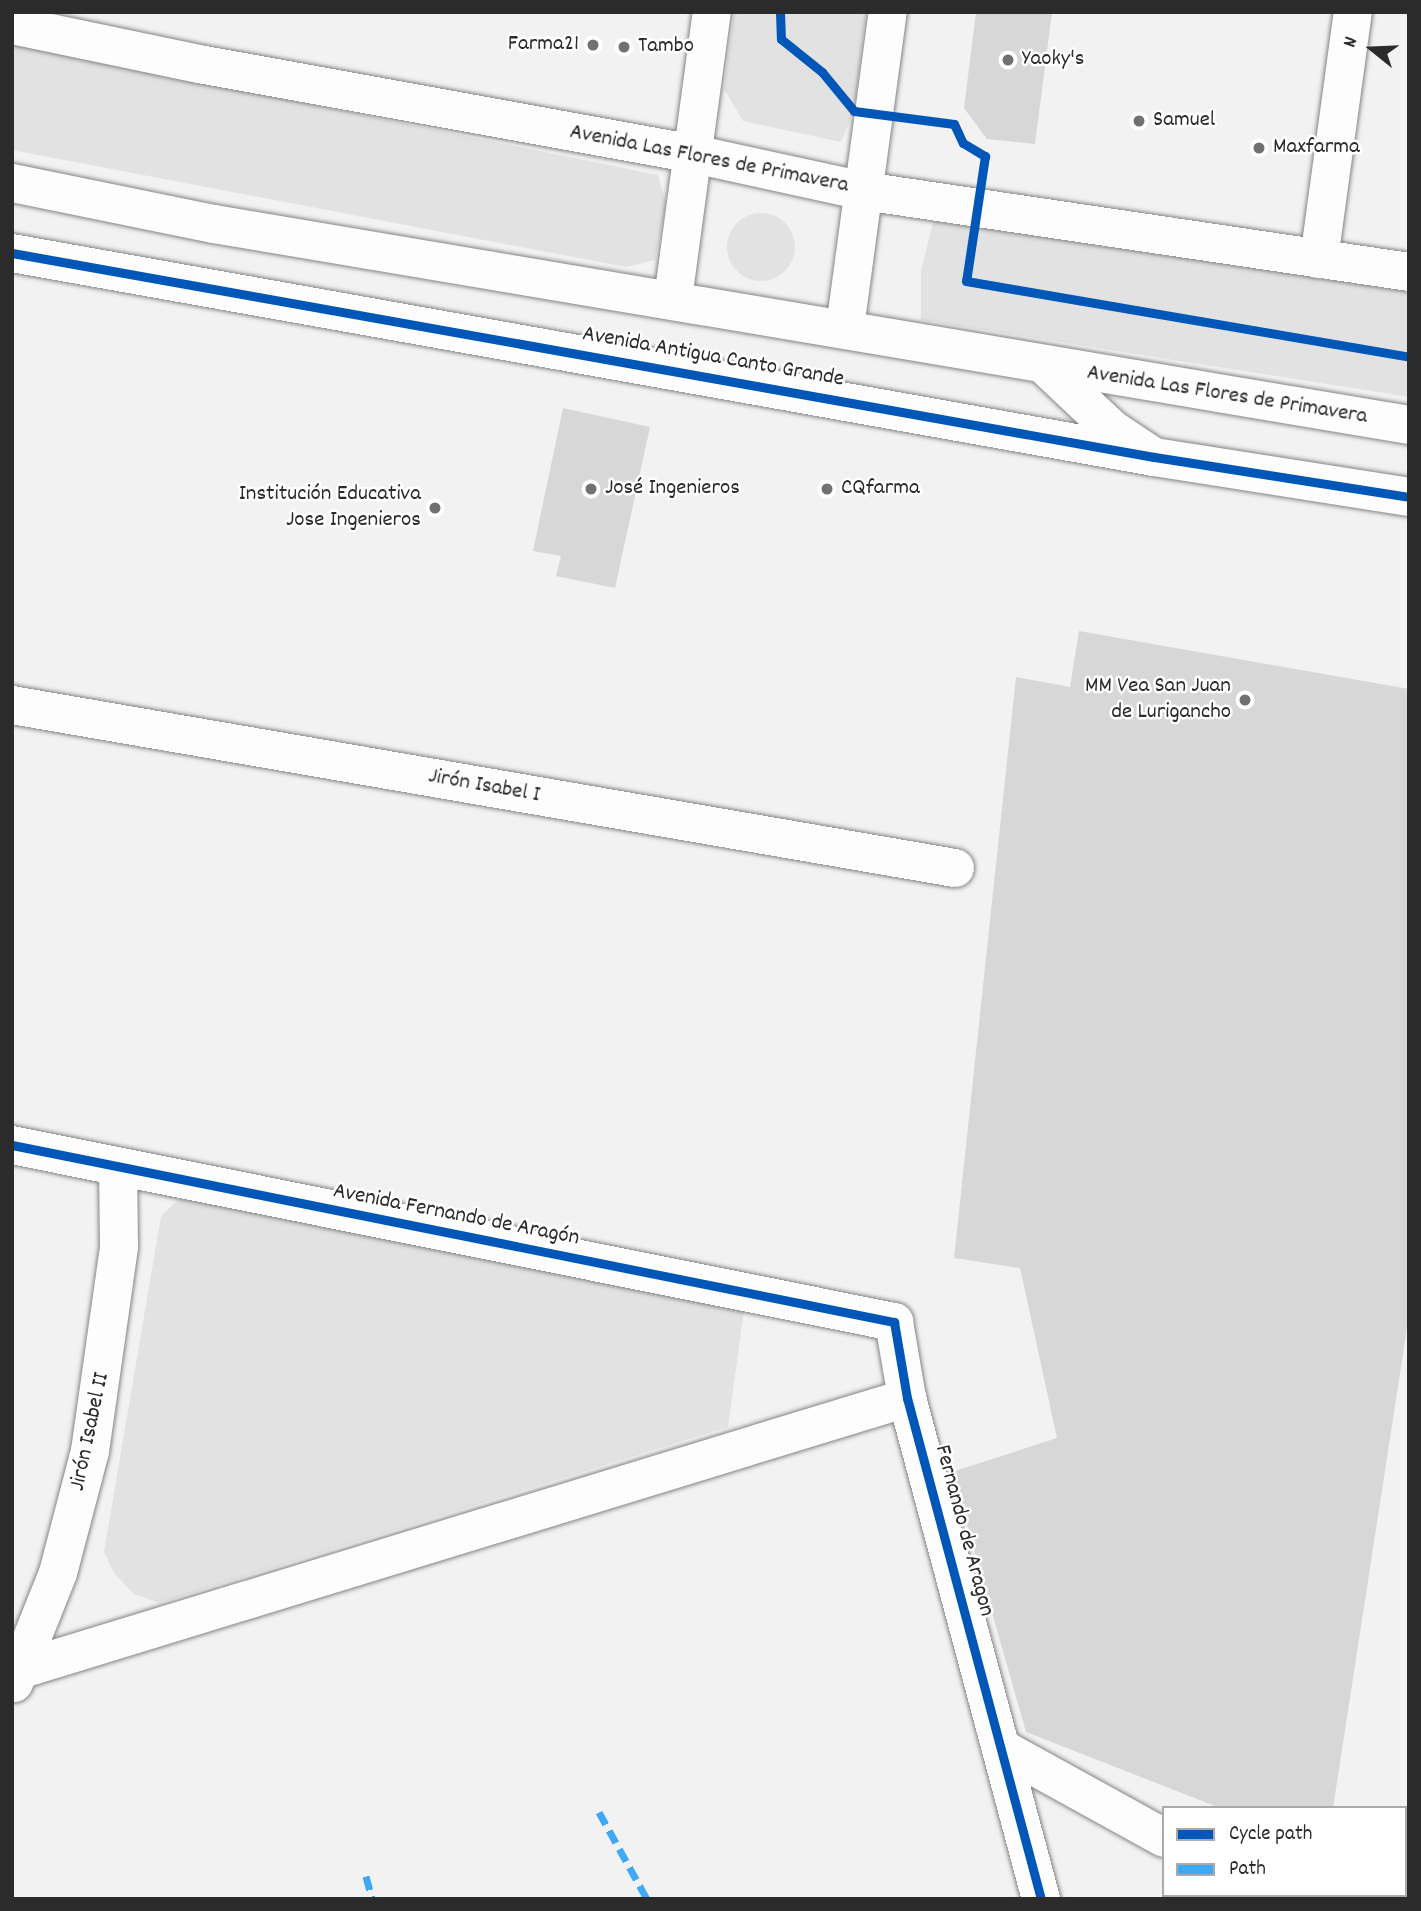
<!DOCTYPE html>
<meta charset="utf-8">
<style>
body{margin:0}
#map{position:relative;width:1421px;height:1911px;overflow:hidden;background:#f2f2f2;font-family:Dekko,sans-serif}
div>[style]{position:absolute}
.built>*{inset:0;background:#e2e2e2}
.round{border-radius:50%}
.building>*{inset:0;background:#d7d7d7}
.roads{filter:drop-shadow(0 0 2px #858585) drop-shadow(0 0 2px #858585)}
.minor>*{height:38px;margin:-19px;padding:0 19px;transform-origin:19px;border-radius:19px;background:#fdfdfd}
.tertiary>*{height:38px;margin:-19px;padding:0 19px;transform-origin:19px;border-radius:19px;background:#fdfdfd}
.secondary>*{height:38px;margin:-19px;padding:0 19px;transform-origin:19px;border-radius:19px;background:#fdfdfd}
.primary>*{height:38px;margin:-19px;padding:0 19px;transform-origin:19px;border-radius:19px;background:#fdfdfd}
.quiet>*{height:7px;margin-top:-3.5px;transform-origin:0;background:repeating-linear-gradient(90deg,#3fa9f5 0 14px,transparent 0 21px)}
.cycleway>*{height:9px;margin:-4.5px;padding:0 4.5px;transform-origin:4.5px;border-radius:4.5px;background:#0057b8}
.dots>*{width:19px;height:19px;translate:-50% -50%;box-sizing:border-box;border:4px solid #fff;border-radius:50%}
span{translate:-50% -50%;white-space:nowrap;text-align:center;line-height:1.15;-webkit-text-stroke:5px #fff;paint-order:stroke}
.poi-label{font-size:23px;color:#2b2b2b}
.right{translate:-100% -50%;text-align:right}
.left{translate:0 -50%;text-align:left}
.street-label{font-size:23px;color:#2b2b2b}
.frame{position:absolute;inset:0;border:14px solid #2b2b2b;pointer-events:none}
.legend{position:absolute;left:1162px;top:1806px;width:245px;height:91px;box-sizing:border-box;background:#fff;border:2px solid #aaa;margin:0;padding:9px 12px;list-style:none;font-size:21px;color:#2b2b2b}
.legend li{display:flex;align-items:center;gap:14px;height:35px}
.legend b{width:35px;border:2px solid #aaa}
.north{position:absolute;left:1337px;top:14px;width:70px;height:70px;-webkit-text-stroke:5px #fff;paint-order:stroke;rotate:288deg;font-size:19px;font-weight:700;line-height:28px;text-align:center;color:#2b2b2b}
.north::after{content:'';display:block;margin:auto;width:24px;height:32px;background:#2b2b2b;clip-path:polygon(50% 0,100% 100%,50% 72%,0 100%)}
</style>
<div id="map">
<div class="built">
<i style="clip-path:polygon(734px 12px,866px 12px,854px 111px,841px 142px,743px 121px,724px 89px)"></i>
<i style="clip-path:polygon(12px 44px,658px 175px,666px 203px,655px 260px,626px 267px,12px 150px)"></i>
<i class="round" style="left:727px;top:213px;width:68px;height:68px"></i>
<i style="clip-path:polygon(934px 219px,1409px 290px,1409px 397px,921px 320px,921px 271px)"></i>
<i style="clip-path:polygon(193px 1195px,744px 1310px,728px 1427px,159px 1603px,134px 1594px,114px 1573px,104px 1552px,161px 1216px,178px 1200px)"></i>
</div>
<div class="building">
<i style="clip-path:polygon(976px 12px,1052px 12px,1035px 144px,987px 139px,964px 108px)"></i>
<i style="clip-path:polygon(563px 408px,650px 427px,615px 588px,556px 576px,561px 556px,533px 551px)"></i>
<i style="clip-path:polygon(1079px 631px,1409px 689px,1409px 1315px,1333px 1808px,1220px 1808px,1026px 1732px,952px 1472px,1057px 1438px,1020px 1268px,954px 1258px,1016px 677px,1070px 687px)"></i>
</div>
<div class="roads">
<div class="minor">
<i style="left:1319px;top:259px;width:249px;rotate:-82.2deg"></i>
<i style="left:12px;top:705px;width:957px;rotate:9.81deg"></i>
<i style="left:12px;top:1145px;width:900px;rotate:11.35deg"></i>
<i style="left:894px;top:1322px;width:77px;rotate:80.3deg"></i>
<i style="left:907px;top:1398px;width:519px;rotate:75.03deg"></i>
<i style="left:22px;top:1669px;width:926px;rotate:-17.03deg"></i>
<i style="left:14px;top:1683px;width:118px;rotate:-68.2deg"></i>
<i style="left:58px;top:1573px;width:126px;rotate:-75.3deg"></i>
<i style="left:90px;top:1451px;width:207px;rotate:-81.9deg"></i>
<i style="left:119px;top:1246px;width:78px;rotate:-90.7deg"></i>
<i style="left:1003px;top:1749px;width:184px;rotate:28.9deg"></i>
<i style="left:1264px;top:1895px;width:6px;rotate:39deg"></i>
</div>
<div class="tertiary">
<i style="left:12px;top:253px;width:1160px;rotate:10.13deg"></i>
<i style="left:1154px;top:457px;width:258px;rotate:8.9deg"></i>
</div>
<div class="secondary">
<i style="left:673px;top:299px;width:290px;rotate:-82.3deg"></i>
<i style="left:845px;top:328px;width:319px;rotate:-82.3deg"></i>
</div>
<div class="primary">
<i style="left:12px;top:25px;width:191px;rotate:11.8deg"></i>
<i style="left:199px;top:64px;width:503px;rotate:10.3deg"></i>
<i style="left:694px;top:154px;width:174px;rotate:12.3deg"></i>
<i style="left:864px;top:191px;width:551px;rotate:8.45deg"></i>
<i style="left:12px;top:183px;width:206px;rotate:11.5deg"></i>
<i style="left:214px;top:224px;width:1212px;rotate:9.55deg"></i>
<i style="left:1046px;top:367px;width:91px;rotate:43.2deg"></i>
<i style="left:1112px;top:429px;width:50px;rotate:33.7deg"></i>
</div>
</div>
<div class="quiet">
<i style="left:599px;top:1812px;width:99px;rotate:61.1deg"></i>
<i style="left:366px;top:1876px;width:24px;rotate:75deg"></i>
</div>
<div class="cycleway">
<i style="left:780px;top:12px;width:27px;rotate:88deg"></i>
<i style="left:781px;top:39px;width:53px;rotate:38.8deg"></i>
<i style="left:822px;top:72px;width:50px;rotate:50.6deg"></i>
<i style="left:854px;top:111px;width:101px;rotate:7.4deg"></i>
<i style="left:954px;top:124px;width:21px;rotate:65deg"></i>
<i style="left:963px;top:143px;width:26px;rotate:31deg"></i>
<i style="left:985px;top:156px;width:126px;rotate:98.6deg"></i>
<i style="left:966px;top:281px;width:449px;rotate:9.7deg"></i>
<i style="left:12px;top:253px;width:1160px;rotate:10.13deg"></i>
<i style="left:1154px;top:457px;width:258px;rotate:8.9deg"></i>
<i style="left:12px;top:1145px;width:900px;rotate:11.35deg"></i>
<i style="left:894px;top:1322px;width:77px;rotate:80.3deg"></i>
<i style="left:907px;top:1398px;width:519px;rotate:75.03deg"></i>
</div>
<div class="dots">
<i style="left:593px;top:45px;background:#717171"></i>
<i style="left:624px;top:47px;background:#717171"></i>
<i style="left:1008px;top:60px;background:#717171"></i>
<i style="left:1139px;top:121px;background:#717171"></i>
<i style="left:1259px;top:148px;background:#717171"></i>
<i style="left:591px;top:489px;background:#717171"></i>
<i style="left:827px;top:489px;background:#717171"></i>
<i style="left:435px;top:508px;background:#717171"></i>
<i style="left:1245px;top:700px;background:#717171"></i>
</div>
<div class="poi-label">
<span class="right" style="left:579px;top:45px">Farma21</span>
<span class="left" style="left:638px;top:47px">Tambo</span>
<span class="left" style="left:1022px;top:60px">Yaoky's</span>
<span class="left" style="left:1153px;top:121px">Samuel</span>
<span class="left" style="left:1273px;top:148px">Maxfarma</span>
<span class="left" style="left:605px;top:489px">José Ingenieros</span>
<span class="left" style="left:841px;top:489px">CQfarma</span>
<span class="right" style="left:421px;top:508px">Institución Educativa<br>Jose Ingenieros</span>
<span class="right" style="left:1231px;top:700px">MM Vea San Juan<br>de Lurigancho</span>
</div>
<div class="street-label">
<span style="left:709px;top:160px;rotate:11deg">Avenida Las Flores de Primavera</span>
<span style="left:713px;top:358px;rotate:10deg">Avenida Antigua Canto Grande</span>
<span style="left:1227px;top:396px;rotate:9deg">Avenida Las Flores de Primavera</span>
<span style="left:484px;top:787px;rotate:10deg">Jirón Isabel I</span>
<span style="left:456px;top:1216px;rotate:11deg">Avenida Fernando de Aragón</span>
<span style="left:91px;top:1432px;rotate:-78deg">Jirón Isabel II</span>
<span style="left:963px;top:1531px;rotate:75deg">Fernando de Aragon</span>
</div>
<div class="frame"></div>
<ul class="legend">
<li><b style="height:9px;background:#0057b8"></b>Cycle path</li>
<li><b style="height:9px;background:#3fa9f5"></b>Path</li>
</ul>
<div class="north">N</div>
</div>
